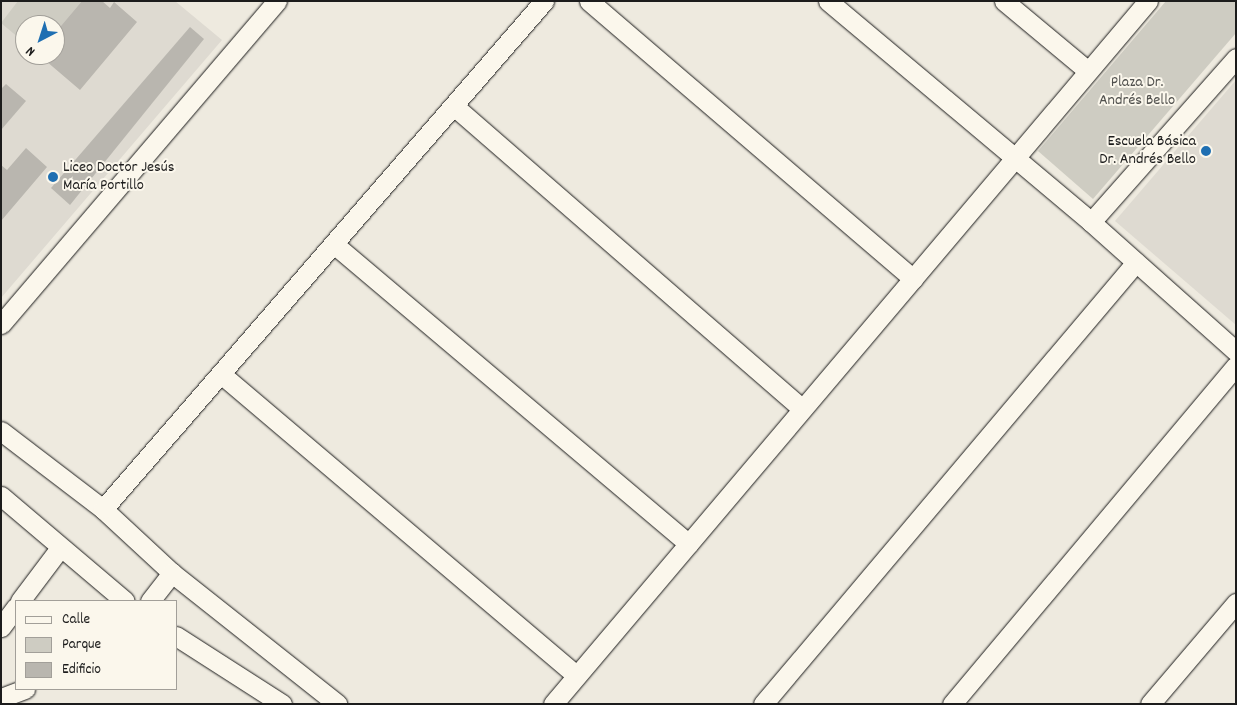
<!DOCTYPE html>
<meta charset="utf-8">
<style>
body{margin:0}
#map{position:relative;width:1237px;height:705px;overflow:hidden;background:#eeeadf;font-family:Dekko,sans-serif}
div>[style]{position:absolute}
.built>*{inset:0;background:#dedad1}
.green>*{inset:0;background:#ceccc2}
.building>*{inset:0;background:#b9b6af}
.roads{filter:drop-shadow(0 0 1px #1c1c1c) drop-shadow(0 0 1px #1c1c1c)}
.street>*{height:19px;margin:-9.5px;padding:0 9.5px;transform-origin:9.5px;border-radius:9.5px;background:#fbf7ec}
.dots>*{width:14px;height:14px;translate:-50% -50%;box-sizing:border-box;border:2px solid #fbf7ec;border-radius:50%}
span{translate:-50% -50%;white-space:nowrap;text-align:center;line-height:1.15;-webkit-text-stroke:4px #fbf7ec;paint-order:stroke}
.park-label{font-size:16px;color:#51514e}
.poi-label{font-size:16px;color:#1c1c1c}
.right{translate:-100% -50%;text-align:right}
.left{translate:0 -50%;text-align:left}
.frame{position:absolute;inset:0;border:2px solid #1c1c1c;pointer-events:none}
.legend{position:absolute;left:15px;top:600px;width:162px;height:90px;box-sizing:border-box;background:#fbf7ec;border:1px solid #a29f99;margin:0;padding:6px 9px;list-style:none;font-size:15px;color:#1c1c1c}
.legend li{display:flex;align-items:center;gap:10px;height:25px}
.legend b{width:25px;border:1px solid #a29f99}
.north{position:absolute;left:15px;top:15px;width:50px;height:50px;box-sizing:border-box;background:#fbf7ec;border:1px solid #a29f99;border-radius:50%;rotate:220deg;font-size:14px;font-weight:700;line-height:20px;text-align:center;color:#1c1c1c}
.north::after{content:'';display:block;margin:auto;width:18px;height:22px;background:#1f6fb2;clip-path:polygon(50% 0,100% 100%,50% 72%,0 100%)}
</style>
<div id="map">
<div class="built">
<i style="clip-path:polygon(evenodd,1px 1px,175px 1px,222px 40px,1px 298px,1px 1px,25px 25px,55px 25px,55px 55px,25px 55px,25px 25px)"></i>
<i style="clip-path:polygon(1236px 80px,1236px 325px,1115px 221px)"></i>
</div>
<div class="green">
<i style="clip-path:polygon(18px 1px,82px 1px,55px 33px,55px 25px,25px 25px,25px 43px,1px 23px)"></i>
<i style="clip-path:polygon(1166px 1px,1236px 1px,1236px 33px,1093px 199px,1038px 151px)"></i>
</div>
<div class="building">
<i style="clip-path:polygon(82px 1px,102px 1px,110px 8px,114px 2px,137px 22px,80px 90px,39px 55px,55px 55px,55px 33px)"></i>
<i style="clip-path:polygon(190px 27px,204px 39px,70px 205px,51px 188px)"></i>
<i style="clip-path:polygon(6px 84px,26px 101px,1px 130px,1px 89px)"></i>
<i style="clip-path:polygon(26px 148px,47px 167px,1px 221px,1px 165px,7px 170px)"></i>
</div>
<div class="roads">
<div class="street">
<i style="left:589px;top:1px;width:427px;rotate:40.6deg"></i>
<i style="left:828px;top:1px;width:344px;rotate:40deg"></i>
<i style="left:1091px;top:222px;width:194px;rotate:41.7deg"></i>
<i style="left:1004px;top:1px;width:109px;rotate:39.8deg"></i>
<i style="left:455px;top:107px;width:460px;rotate:41deg"></i>
<i style="left:1091px;top:222px;width:219px;rotate:-48.5deg"></i>
<i style="left:335px;top:245px;width:463px;rotate:40.2deg"></i>
<i style="left:1px;top:324px;width:425px;rotate:-49.5deg"></i>
<i style="left:221px;top:374px;width:465px;rotate:40.3deg"></i>
<i style="left:1px;top:431px;width:128px;rotate:37.4deg"></i>
<i style="left:103px;top:509px;width:94px;rotate:42.8deg"></i>
<i style="left:172px;top:573px;width:211px;rotate:38.4deg"></i>
<i style="left:1px;top:496px;width:162px;rotate:40.3deg"></i>
<i style="left:103px;top:509px;width:673px;rotate:-49.04deg"></i>
<i style="left:20px;top:601px;width:66px;rotate:-53deg"></i>
<i style="left:150px;top:601px;width:36px;rotate:-52deg"></i>
<i style="left:1px;top:627px;width:25px;rotate:-53deg"></i>
<i style="left:176px;top:636px;width:126px;rotate:32.7deg"></i>
<i style="left:1px;top:698px;width:26px;rotate:-21deg"></i>
<i style="left:553px;top:704px;width:921px;rotate:-49.76deg"></i>
<i style="left:763px;top:704px;width:578px;rotate:-49.84deg"></i>
<i style="left:952px;top:704px;width:441px;rotate:-50deg"></i>
<i style="left:1150px;top:704px;width:133px;rotate:-49.6deg"></i>
</div>
</div>
<div class="dots">
<i style="left:1206px;top:151px;background:#1f6fb2"></i>
<i style="left:53px;top:177px;background:#1f6fb2"></i>
</div>
<div class="park-label">
<span style="left:1137px;top:92px">Plaza Dr.<br>Andrés Bello</span>
</div>
<div class="poi-label">
<span class="right" style="left:1196px;top:151px">Escuela Básica<br>Dr. Andrés Bello</span>
<span class="left" style="left:63px;top:177px">Liceo Doctor Jesús<br>María Portillo</span>
</div>
<div class="frame"></div>
<ul class="legend">
<li><b style="height:6px;background:#fbf7ec"></b>Calle</li>
<li><b style="height:14px;background:#ceccc2"></b>Parque</li>
<li><b style="height:14px;background:#b9b6af"></b>Edificio</li>
</ul>
<div class="north">N</div>
</div>
